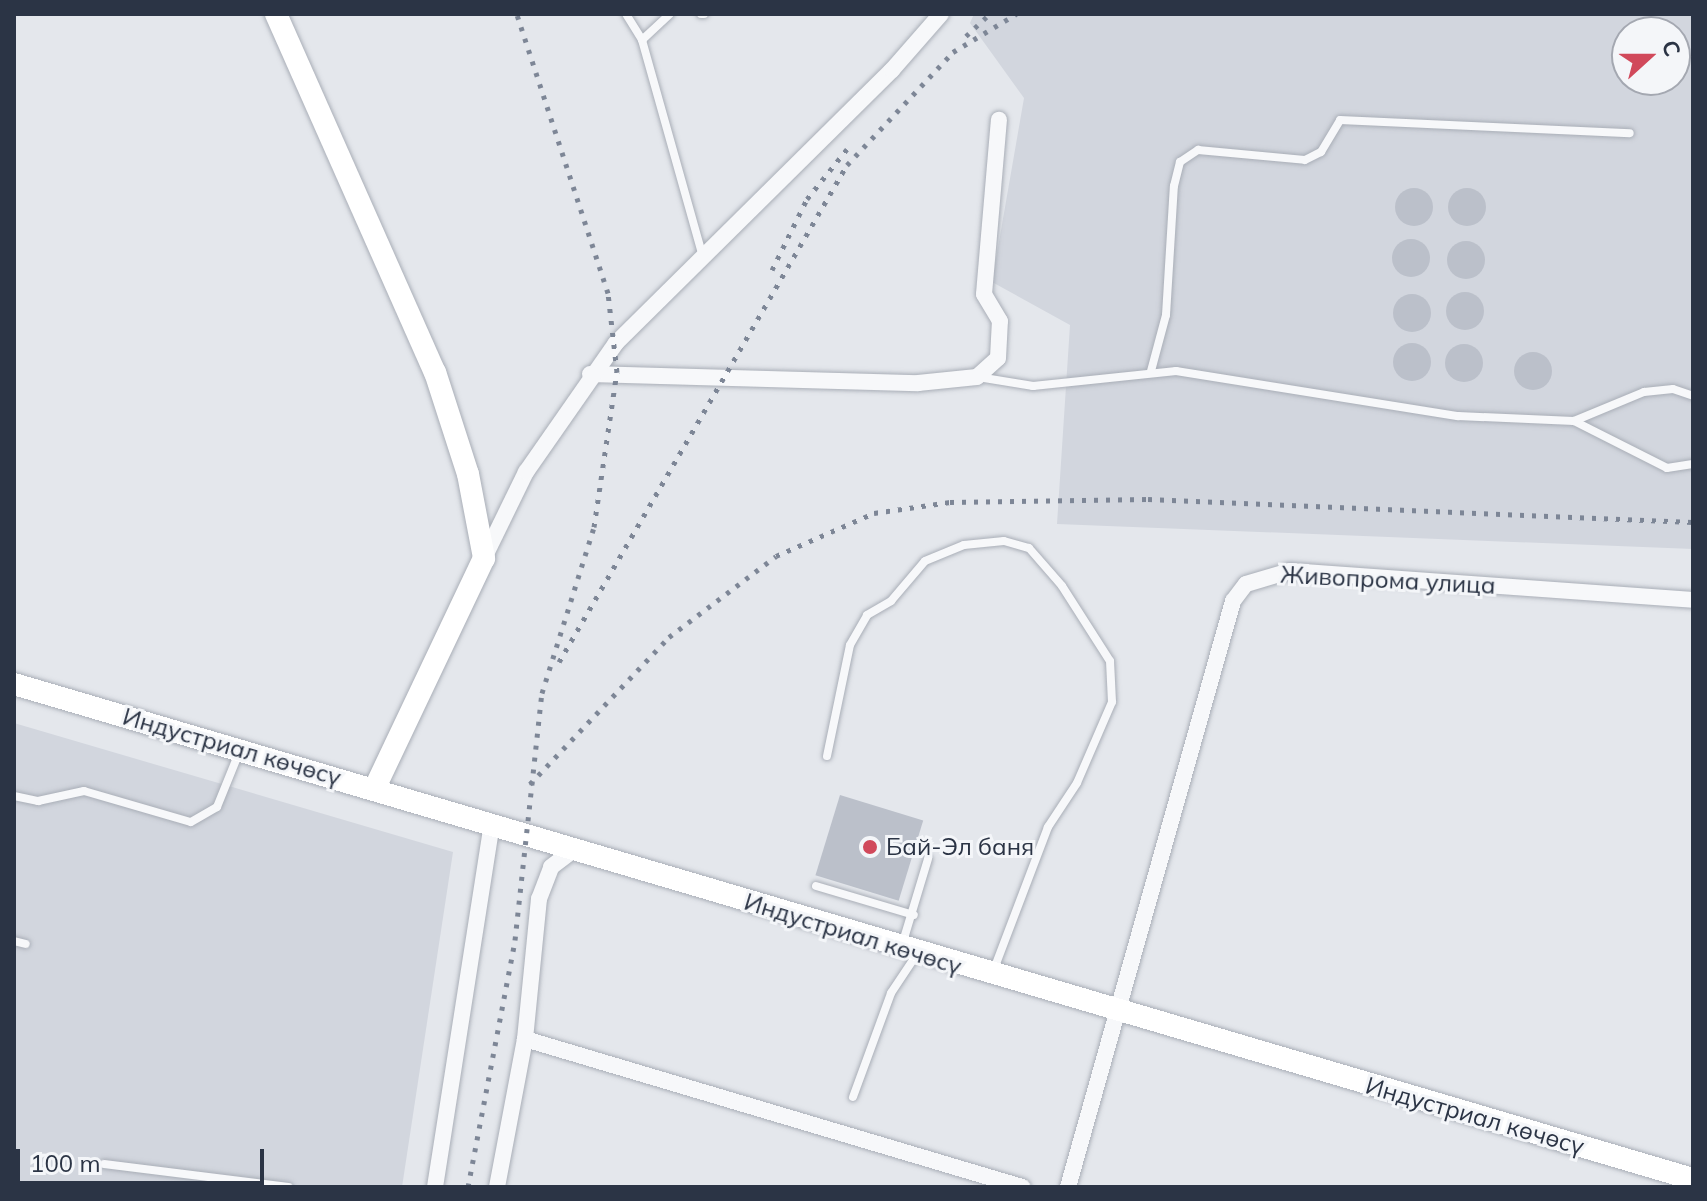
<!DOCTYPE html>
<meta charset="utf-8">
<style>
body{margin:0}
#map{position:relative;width:1707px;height:1201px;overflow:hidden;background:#e4e7ec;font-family:Mulish,sans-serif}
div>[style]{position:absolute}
.built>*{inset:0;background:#d2d6de}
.building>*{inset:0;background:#bbc0ca;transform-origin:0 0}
.round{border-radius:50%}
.roads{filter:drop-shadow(0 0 2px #a9aeb7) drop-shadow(0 0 2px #a9aeb7)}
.lane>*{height:8px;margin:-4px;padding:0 4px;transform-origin:4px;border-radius:4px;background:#f7f8fa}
.street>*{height:16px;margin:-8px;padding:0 8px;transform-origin:8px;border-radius:8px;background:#f7f8fa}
.secondary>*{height:22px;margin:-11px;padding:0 11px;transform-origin:11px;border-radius:11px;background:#fff}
.rail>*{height:5px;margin-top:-2.5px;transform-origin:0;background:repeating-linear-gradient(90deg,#7d8696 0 4px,transparent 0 12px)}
.dots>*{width:22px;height:22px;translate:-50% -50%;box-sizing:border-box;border:4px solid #f4f6f9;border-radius:50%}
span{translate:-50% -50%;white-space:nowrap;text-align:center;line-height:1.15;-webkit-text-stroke:6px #f4f6f9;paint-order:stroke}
.street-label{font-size:24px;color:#2b3445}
.poi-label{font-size:24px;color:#2b3445}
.left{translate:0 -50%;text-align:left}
.frame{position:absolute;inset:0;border:16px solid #2b3445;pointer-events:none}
.north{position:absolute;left:1611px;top:16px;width:80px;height:80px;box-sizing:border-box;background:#f4f6f9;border:2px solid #a4a8b1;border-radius:50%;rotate:69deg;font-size:22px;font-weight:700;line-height:32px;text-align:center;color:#2b3445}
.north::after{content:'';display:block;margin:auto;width:28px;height:36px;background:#d1495b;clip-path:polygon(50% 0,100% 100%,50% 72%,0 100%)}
.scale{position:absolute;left:16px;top:1149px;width:248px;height:36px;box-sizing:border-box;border:4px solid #2b3445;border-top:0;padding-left:10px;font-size:24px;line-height:28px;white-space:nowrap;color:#2b3445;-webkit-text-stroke:6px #f4f6f9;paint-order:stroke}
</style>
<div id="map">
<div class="built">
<i style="clip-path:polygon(evenodd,974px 14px,1693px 14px,1693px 549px,1057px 524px,1070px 325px,992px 282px,1024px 98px,970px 23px,974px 14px,1627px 32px,1675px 32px,1675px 80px,1627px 80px,1627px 32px)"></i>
<i style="clip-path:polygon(14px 723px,453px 852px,402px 1187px,14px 1187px)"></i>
</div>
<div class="building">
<i class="round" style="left:1395px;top:188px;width:38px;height:38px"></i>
<i class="round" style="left:1448px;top:188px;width:38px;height:38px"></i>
<i class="round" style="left:1392px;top:239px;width:38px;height:38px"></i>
<i class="round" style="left:1447px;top:241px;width:38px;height:38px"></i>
<i class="round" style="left:1446px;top:292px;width:38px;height:38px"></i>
<i class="round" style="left:1393px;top:294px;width:38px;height:38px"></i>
<i class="round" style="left:1393px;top:343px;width:38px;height:38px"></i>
<i class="round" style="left:1445px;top:344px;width:38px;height:38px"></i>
<i class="round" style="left:1514px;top:352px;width:38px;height:38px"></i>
<i style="left:840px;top:795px;width:87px;height:84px;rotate:17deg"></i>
</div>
<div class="roads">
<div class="lane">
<i style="left:626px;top:14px;width:31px;rotate:58deg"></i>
<i style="left:642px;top:40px;width:222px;rotate:74.3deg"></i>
<i style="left:701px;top:14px;width:3px"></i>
<i style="left:642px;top:40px;width:38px;rotate:-43deg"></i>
<i style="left:1151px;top:371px;width:58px;rotate:-75deg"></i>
<i style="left:1166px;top:315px;width:129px;rotate:-86.5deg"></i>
<i style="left:1174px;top:186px;width:25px;rotate:-76deg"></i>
<i style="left:1180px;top:162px;width:22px;rotate:-34deg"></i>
<i style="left:1198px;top:150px;width:107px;rotate:5.3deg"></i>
<i style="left:1305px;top:160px;width:18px;rotate:-27deg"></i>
<i style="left:1321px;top:152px;width:37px;rotate:-59deg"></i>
<i style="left:1340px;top:120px;width:290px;rotate:2.6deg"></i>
<i style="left:978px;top:377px;width:56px;rotate:9.3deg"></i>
<i style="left:1033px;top:386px;width:144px;rotate:-6deg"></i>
<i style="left:1176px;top:371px;width:286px;rotate:9.1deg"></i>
<i style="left:1458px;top:416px;width:116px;rotate:2.5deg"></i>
<i style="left:1574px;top:421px;width:104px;rotate:26.8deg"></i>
<i style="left:1667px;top:468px;width:26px;rotate:-9deg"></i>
<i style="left:1574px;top:421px;width:76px;rotate:-22.5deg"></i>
<i style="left:1644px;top:392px;width:29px;rotate:-6deg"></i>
<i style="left:1673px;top:389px;width:21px;rotate:19deg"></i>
<i style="left:827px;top:756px;width:113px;rotate:-78.3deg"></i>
<i style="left:850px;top:645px;width:34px;rotate:-60deg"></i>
<i style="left:867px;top:615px;width:28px;rotate:-30deg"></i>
<i style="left:891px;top:601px;width:52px;rotate:-49.6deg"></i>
<i style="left:925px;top:561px;width:42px;rotate:-22.3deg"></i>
<i style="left:964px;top:545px;width:40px;rotate:-5.7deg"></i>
<i style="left:1004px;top:541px;width:26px;rotate:16deg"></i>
<i style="left:1029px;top:548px;width:50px;rotate:49deg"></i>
<i style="left:1062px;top:586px;width:89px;rotate:57.4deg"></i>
<i style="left:1110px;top:661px;width:41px;rotate:87.2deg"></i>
<i style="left:1112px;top:702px;width:88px;rotate:113.4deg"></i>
<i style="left:1077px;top:783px;width:53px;rotate:123.4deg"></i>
<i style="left:1048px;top:827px;width:155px;rotate:110.8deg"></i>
<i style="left:14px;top:796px;width:25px;rotate:12deg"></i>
<i style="left:38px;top:801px;width:47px;rotate:-12.3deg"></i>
<i style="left:84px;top:791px;width:111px;rotate:16.2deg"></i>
<i style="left:191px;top:822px;width:30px;rotate:-30deg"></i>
<i style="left:217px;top:807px;width:61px;rotate:-68deg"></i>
<i style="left:816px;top:886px;width:102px;rotate:16.5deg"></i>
<i style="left:14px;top:941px;width:12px;rotate:14deg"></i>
<i style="left:902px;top:945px;width:90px;rotate:-73.2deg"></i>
<i style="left:853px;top:1097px;width:111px;rotate:-69.9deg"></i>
<i style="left:891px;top:993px;width:47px;rotate:-56.3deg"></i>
<i style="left:104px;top:1164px;width:186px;rotate:7.1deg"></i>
</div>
<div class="street">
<i style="left:590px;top:374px;width:328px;rotate:1.6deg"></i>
<i style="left:918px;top:383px;width:59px;rotate:-5.8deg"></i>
<i style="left:977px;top:377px;width:28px;rotate:-42deg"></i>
<i style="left:998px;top:358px;width:37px;rotate:-87deg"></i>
<i style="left:1000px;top:321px;width:31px;rotate:-121deg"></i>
<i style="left:984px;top:294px;width:175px;rotate:-85.1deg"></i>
<i style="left:484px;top:558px;width:96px;rotate:-64deg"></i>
<i style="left:526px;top:472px;width:157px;rotate:-55.1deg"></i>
<i style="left:616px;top:343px;width:388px;rotate:-44.7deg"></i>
<i style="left:892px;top:70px;width:74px;rotate:-48.8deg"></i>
<i style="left:525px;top:1039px;width:519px;rotate:16.58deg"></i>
<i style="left:435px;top:1187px;width:369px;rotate:-81.1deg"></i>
<i style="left:497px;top:1187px;width:151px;rotate:-79.3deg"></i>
<i style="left:525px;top:1039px;width:141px;rotate:-84.3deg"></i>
<i style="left:539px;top:899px;width:34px;rotate:-69deg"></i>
<i style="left:551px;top:867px;width:31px;rotate:-37deg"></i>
<i style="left:1068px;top:1187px;width:609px;rotate:-74.27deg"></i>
<i style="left:1233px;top:601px;width:21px;rotate:-53deg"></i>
<i style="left:1246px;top:584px;width:46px;rotate:-16.5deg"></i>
<i style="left:1290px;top:571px;width:404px;rotate:4.1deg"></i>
</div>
<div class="secondary">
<i style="left:276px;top:14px;width:392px;rotate:66.1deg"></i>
<i style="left:435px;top:372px;width:107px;rotate:72.1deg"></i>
<i style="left:468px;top:474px;width:86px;rotate:79.2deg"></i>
<i style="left:484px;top:558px;width:255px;rotate:115.4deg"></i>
<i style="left:14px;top:684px;width:1750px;rotate:16.43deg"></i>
</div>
</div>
<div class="rail">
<i style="left:966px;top:36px;width:33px;rotate:-43deg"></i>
<i style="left:772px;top:270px;width:79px;rotate:-63.8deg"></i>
<i style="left:807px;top:199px;width:64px;rotate:-51.3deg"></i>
<i style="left:559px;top:662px;width:574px;rotate:-59.91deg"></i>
<i style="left:847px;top:165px;width:155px;rotate:-46.8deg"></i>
<i style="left:953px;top:52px;width:74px;rotate:-31.1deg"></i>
<i style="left:530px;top:784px;width:202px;rotate:-46.6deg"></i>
<i style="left:669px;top:637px;width:134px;rotate:-37.1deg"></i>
<i style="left:776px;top:556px;width:107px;rotate:-23.7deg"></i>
<i style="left:874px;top:513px;width:77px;rotate:-8.2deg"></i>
<i style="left:950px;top:502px;width:198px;rotate:-0.9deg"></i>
<i style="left:1148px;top:499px;width:545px;rotate:2.42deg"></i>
<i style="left:468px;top:1187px;width:251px;rotate:-79.2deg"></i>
<i style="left:515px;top:940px;width:248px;rotate:-83.8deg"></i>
<i style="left:542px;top:693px;width:174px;rotate:-72.6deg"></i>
<i style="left:594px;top:527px;width:157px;rotate:-81.6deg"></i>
<i style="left:617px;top:372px;width:80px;rotate:-96.5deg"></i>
<i style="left:608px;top:293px;width:293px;rotate:-108.1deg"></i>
</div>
<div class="dots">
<i style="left:870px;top:847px;background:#d1495b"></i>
</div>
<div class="street-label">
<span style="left:1388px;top:580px;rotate:3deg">Живопрома улица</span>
<span style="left:232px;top:747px;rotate:16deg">Индустриал көчөсү</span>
<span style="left:853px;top:934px;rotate:17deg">Индустриал көчөсү</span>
<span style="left:1475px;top:1116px;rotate:16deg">Индустриал көчөсү</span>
</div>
<div class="poi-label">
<span class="left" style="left:886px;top:847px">Бай-Эл баня</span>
</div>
<div class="frame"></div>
<div class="north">С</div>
<div class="scale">100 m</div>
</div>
